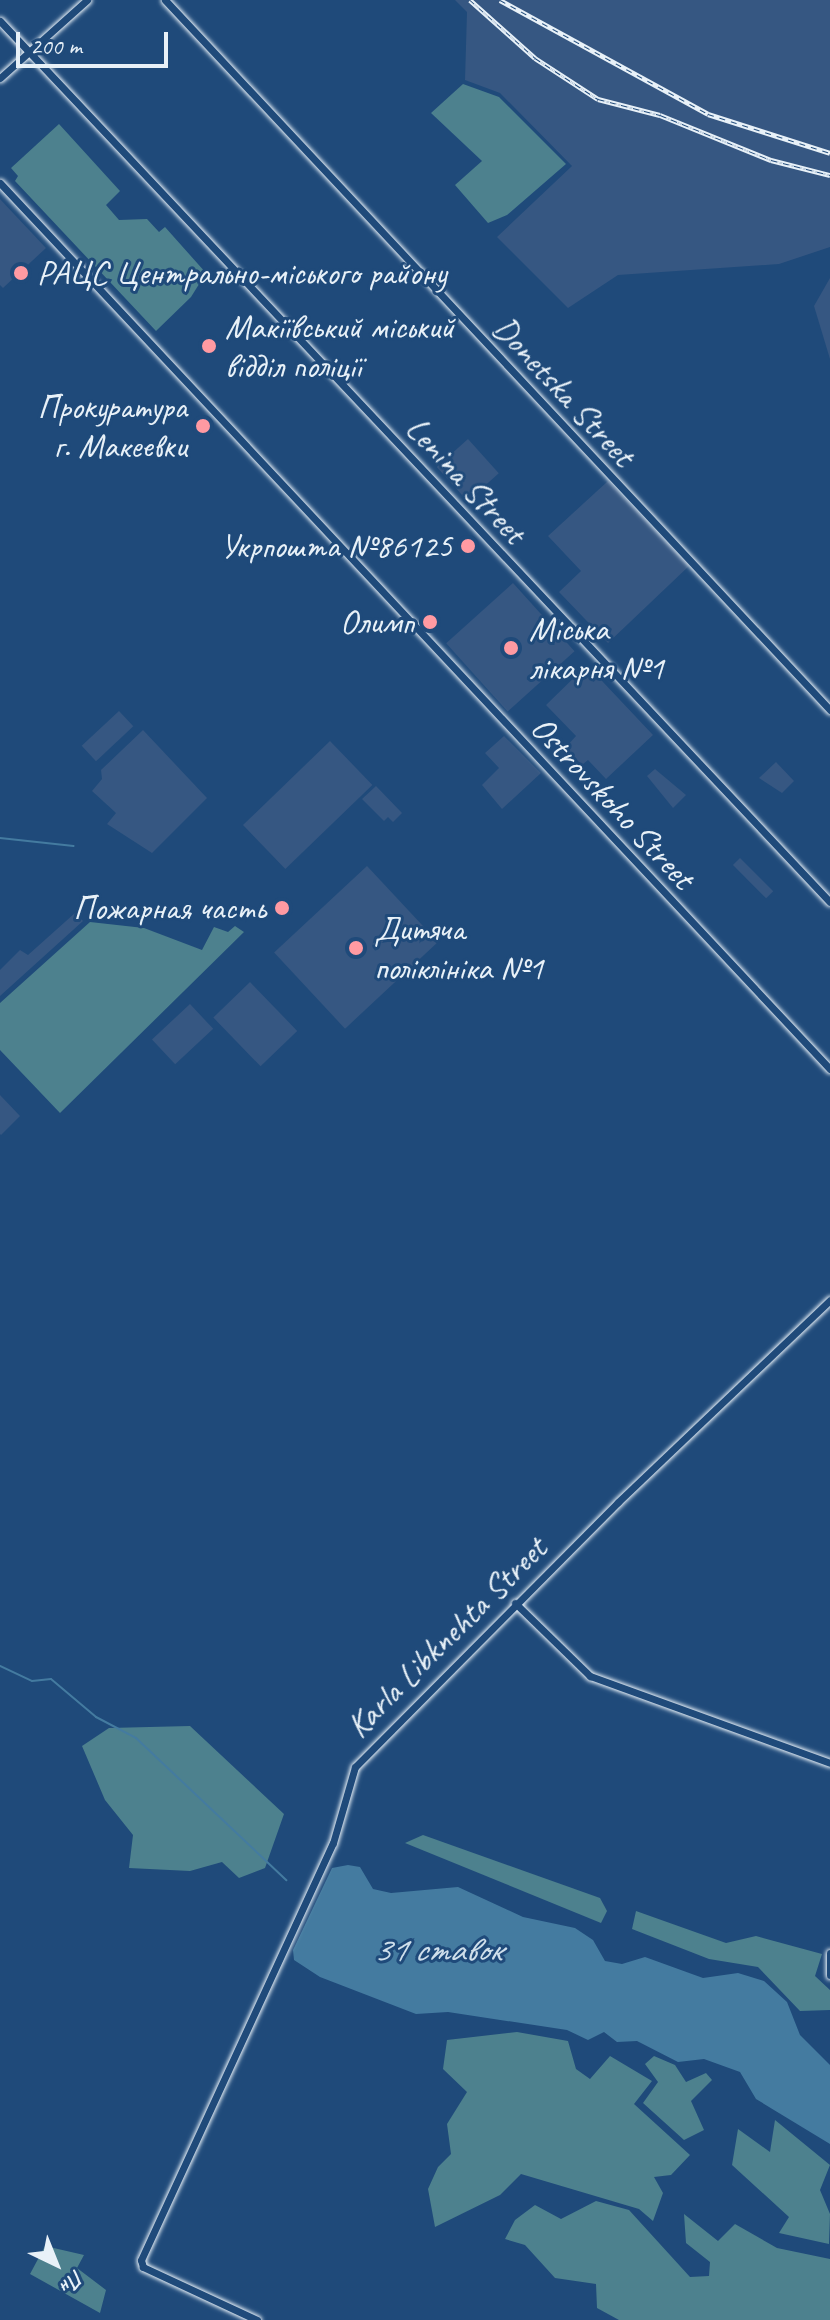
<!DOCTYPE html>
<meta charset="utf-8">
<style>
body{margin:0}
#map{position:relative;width:830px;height:2320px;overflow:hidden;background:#1f4a7a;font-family:Caveat,sans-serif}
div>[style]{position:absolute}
.built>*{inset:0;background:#365782;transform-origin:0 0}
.green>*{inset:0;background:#4d818e}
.water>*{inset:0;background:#447ba0}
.stream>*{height:2px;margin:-1px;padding:0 1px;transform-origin:1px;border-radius:1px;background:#447ba0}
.roads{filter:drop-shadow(0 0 2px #e8f1f8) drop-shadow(0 0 2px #e8f1f8)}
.secondary>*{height:7px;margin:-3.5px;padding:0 3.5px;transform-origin:3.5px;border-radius:3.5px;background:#1f4a7a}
.rail>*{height:5px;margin-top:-2.5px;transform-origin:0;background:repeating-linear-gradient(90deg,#1f4a7a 0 6px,#e8f1f8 0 12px);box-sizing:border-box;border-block:2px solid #e8f1f8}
.dots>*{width:22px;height:22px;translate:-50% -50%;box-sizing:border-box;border:4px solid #1f4a7a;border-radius:50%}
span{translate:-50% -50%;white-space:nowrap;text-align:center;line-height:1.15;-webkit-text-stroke:6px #1f4a7a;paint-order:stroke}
.poi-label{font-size:34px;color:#e8f1f8}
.left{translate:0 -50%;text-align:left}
.right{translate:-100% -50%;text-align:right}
.street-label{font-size:34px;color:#e8f1f8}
.water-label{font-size:36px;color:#cfdfeb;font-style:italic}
.north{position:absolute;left:16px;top:2224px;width:80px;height:80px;-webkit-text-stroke:6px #1f4a7a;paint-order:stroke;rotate:137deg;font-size:22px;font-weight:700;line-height:32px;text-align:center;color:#e8f1f8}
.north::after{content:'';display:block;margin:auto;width:28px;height:36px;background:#e8f1f8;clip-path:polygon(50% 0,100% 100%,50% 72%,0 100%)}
.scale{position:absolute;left:16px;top:32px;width:152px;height:36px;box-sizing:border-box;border:4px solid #e8f1f8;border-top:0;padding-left:10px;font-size:24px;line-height:28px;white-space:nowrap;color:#e8f1f8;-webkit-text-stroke:6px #1f4a7a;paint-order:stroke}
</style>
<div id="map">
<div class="built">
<i style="clip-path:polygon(455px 0,830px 0,830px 247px,779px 264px,618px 275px,568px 308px,497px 237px,572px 166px,500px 93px,465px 80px,467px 12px)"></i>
<i style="clip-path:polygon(0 199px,46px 248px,3px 288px,0 285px)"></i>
<i style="clip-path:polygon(830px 278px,830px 359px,814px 306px)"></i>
<i style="left:468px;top:439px;width:46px;height:42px;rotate:48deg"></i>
<i style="clip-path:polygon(608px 481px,689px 566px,608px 643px,559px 592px,581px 571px,548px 536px)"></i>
<i style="left:513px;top:583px;width:92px;height:90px;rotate:48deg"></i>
<i style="clip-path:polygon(587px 665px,653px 735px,606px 779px,588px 760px,582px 765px,565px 748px,576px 736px,546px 705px)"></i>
<i style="left:119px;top:711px;width:21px;height:51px;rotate:47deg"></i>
<i style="clip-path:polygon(143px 730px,207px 798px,152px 853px,107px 824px,116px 813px,92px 791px,102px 779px,101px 770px)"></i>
<i style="clip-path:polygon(504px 736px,541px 773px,502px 809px,482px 785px,499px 768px,485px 753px)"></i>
<i style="left:330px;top:741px;width:61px;height:121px;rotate:46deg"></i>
<i style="clip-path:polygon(776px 762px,794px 781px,782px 793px,759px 778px)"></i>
<i style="clip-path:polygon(655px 769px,686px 795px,673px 808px,647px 776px)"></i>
<i style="clip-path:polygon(376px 786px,402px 813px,393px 822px,388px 817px,384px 821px,362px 799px)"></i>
<i style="left:740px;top:858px;width:47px;height:10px;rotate:45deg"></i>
<i style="left:367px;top:866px;width:104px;height:127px;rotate:47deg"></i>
<i style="clip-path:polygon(75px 913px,83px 921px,0 996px,0 970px,20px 950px,28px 955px)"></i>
<i style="left:250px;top:982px;width:68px;height:51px;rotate:46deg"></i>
<i style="left:190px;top:1004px;width:34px;height:52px;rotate:47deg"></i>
<i style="clip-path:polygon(0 1095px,20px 1116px,1px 1135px,0 1134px)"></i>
</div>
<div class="green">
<i style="clip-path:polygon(463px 84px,499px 97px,566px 164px,507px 215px,488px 223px,455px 185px,482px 161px,431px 113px)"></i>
<i style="clip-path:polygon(59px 124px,120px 191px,106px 205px,119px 220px,147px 219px,159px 232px,165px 227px,206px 273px,191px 297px,156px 331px,15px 181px,18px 176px,11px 168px)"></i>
<i style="clip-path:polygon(90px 922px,144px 928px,202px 950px,214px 927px,228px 932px,235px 926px,244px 932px,60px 1113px,0 1050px,0 1003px)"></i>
<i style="clip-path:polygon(190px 1726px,284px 1814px,265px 1868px,239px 1878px,222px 1862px,190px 1871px,129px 1868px,133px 1835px,105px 1800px,82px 1746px,109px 1728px)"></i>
<i style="clip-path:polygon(423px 1835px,600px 1898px,607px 1911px,601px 1923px,405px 1843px)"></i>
<i style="clip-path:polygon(636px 1911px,726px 1943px,756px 1936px,822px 1954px,815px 1976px,830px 1990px,830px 2010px,800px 2011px,758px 1967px,709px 1959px,632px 1929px)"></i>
<i style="clip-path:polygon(517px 2032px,568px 2041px,576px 2069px,590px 2079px,610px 2056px,652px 2081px,634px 2104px,690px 2155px,671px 2175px,654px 2177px,663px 2193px,653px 2221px,639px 2209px,521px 2174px,500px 2195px,435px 2227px,428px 2189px,438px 2167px,451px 2154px,447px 2124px,467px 2092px,443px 2069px,447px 2040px)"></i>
<i style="clip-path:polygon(654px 2056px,675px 2065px,686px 2082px,706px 2073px,712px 2080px,691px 2101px,704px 2130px,684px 2140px,643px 2103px,658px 2082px,645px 2064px)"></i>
<i style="clip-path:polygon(775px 2120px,830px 2165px,820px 2190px,830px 2214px,829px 2244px,779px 2233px,789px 2217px,732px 2165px,738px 2129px,770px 2152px)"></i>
<i style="clip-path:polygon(596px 2201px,629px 2210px,690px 2277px,709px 2276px,710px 2262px,686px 2243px,684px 2214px,718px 2241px,735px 2224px,777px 2248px,830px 2259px,830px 2320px,619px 2320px,597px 2308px,596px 2284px,555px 2278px,525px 2245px,505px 2239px,515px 2220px,535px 2205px,561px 2219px)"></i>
<i style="clip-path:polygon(45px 2246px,84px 2255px,77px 2268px,106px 2290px,100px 2313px,30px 2274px)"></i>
</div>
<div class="water">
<i style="clip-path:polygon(348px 1865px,360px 1867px,373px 1889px,391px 1893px,458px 1887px,523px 1917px,575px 1928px,593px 1940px,605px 1961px,622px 1964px,645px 1957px,703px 1978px,738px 1973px,764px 1981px,787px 2002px,800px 2035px,830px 2065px,830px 2144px,756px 2099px,740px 2072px,704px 2059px,678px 2062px,637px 2041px,617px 2042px,604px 2032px,588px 2040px,567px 2030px,448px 2012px,416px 2014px,320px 1977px,294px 1960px,293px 1950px,332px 1868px)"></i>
</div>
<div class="stream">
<i style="left:0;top:838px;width:74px;rotate:6.2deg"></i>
<i style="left:0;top:1666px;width:35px;rotate:25deg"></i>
<i style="left:32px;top:1681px;width:19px;rotate:-6deg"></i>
<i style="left:51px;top:1679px;width:59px;rotate:40.2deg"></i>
<i style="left:96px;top:1717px;width:45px;rotate:27.7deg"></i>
<i style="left:136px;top:1738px;width:207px;rotate:43.4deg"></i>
</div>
<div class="roads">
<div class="secondary">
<i style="left:165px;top:0;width:973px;rotate:46.87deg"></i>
<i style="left:0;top:21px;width:1210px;rotate:46.71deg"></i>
<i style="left:0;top:78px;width:117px;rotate:-41.9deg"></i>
<i style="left:0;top:183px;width:1214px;rotate:46.87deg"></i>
<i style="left:515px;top:1603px;width:105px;rotate:44.2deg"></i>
<i style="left:590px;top:1676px;width:255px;rotate:19.9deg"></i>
<i style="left:830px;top:1953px;width:22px;rotate:90deg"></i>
<i style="left:257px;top:2320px;width:126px;rotate:-155.1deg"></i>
<i style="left:143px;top:2267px;width:7px;rotate:-106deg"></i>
<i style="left:141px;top:2260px;width:459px;rotate:-65.3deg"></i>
<i style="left:333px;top:1843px;width:79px;rotate:-73.9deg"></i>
<i style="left:355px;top:1767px;width:373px;rotate:-45.2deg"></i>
<i style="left:618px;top:1502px;width:293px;rotate:-43.6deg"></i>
</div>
</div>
<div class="rail">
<i style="left:470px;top:0;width:87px;rotate:41.7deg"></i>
<i style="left:535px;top:58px;width:75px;rotate:33.1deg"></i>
<i style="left:598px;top:99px;width:64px;rotate:14.5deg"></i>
<i style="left:660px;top:115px;width:120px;rotate:22.1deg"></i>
<i style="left:771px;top:160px;width:61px;rotate:14.3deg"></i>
<i style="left:500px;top:0;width:237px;rotate:28.7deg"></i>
<i style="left:708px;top:114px;width:128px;rotate:17.7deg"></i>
</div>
<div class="dots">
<i style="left:21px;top:273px;background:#ff9aa2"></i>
<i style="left:209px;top:346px;background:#ff9aa2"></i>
<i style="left:203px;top:426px;background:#ff9aa2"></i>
<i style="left:468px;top:546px;background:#ff9aa2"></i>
<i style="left:430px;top:622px;background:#ff9aa2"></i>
<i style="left:511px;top:648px;background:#ff9aa2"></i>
<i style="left:282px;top:908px;background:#ff9aa2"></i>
<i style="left:356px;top:948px;background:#ff9aa2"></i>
</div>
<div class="poi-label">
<span class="left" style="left:37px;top:273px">РАЦС Центрально-міського району</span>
<span class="left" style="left:225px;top:346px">Макіївський міський<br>відділ поліції</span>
<span class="right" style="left:187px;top:426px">Прокуратура<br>г. Макеевки</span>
<span class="right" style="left:452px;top:546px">Укрпошта №86125</span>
<span class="right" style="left:414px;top:622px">Олимп</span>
<span class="left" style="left:529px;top:648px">Міська<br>лікарня №1</span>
<span class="right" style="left:266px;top:908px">Пожарная часть</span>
<span class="left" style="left:374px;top:948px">Дитяча<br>поліклініка №1</span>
</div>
<div class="street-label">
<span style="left:564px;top:391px;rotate:47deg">Donetska Street</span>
<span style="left:466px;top:480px;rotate:47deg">Lenina Street</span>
<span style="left:613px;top:802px;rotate:47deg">Ostrovskoho Street</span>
<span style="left:446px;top:1637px;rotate:-45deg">Karla Libknehta Street</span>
</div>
<div class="water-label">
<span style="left:437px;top:1950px">31 ставок</span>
</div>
<div class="north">Пн</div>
<div class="scale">200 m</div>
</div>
